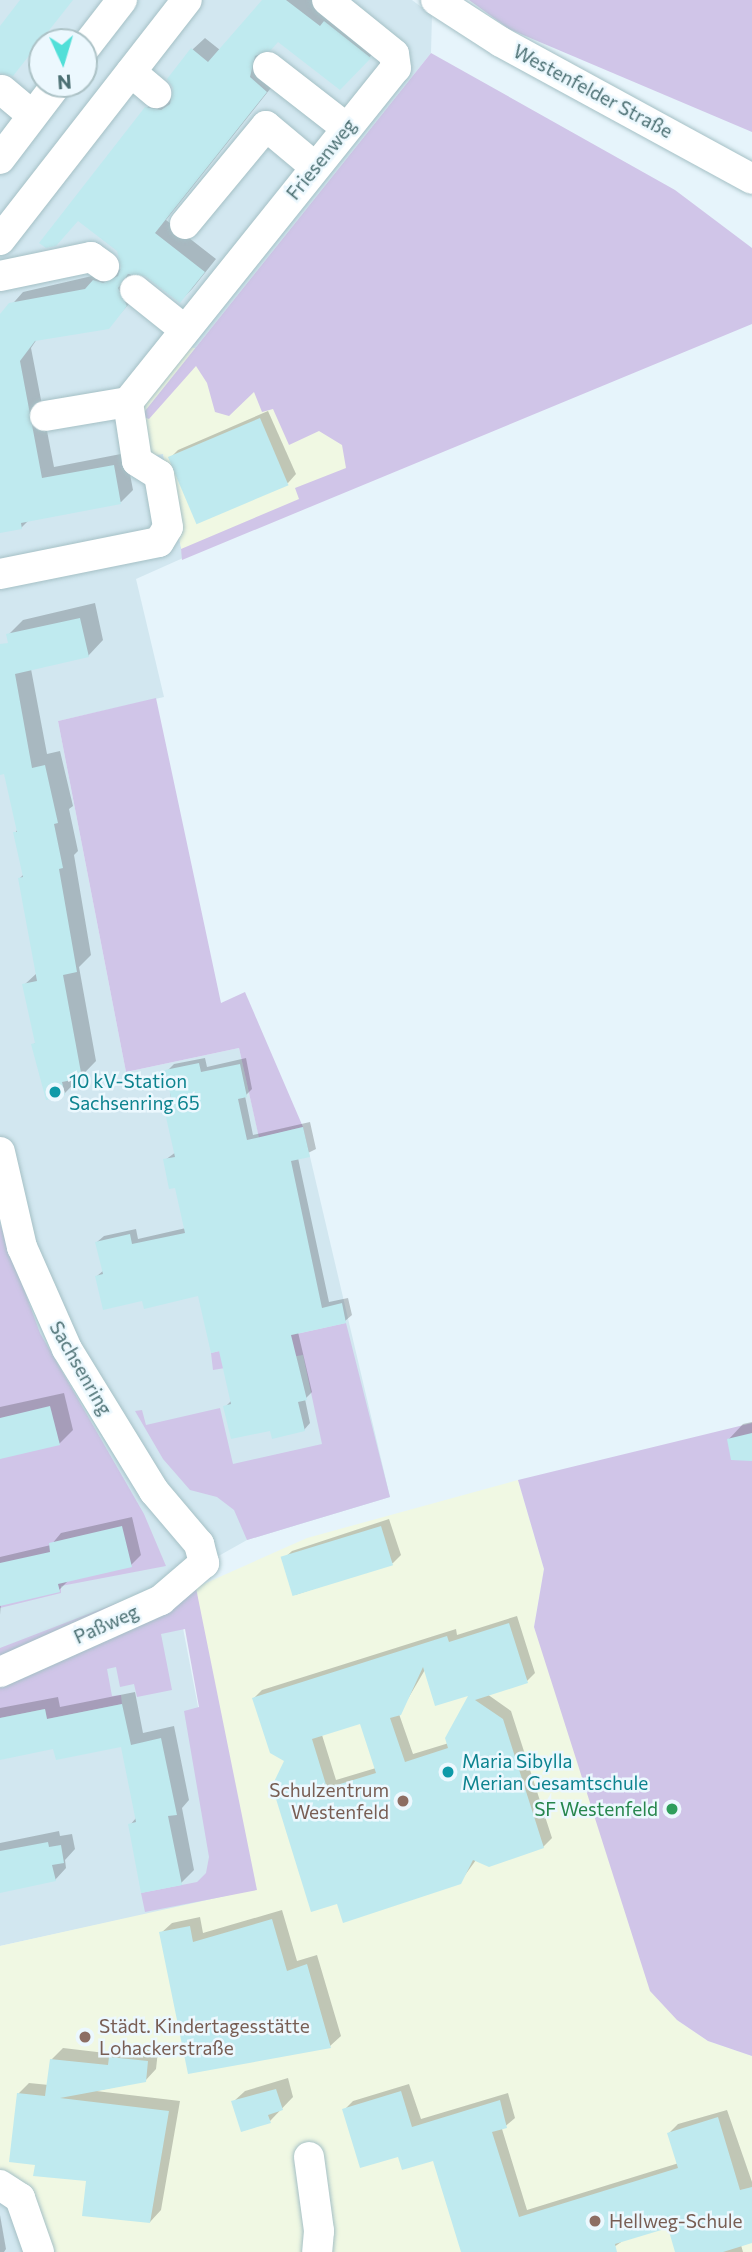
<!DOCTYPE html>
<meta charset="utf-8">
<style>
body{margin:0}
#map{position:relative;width:752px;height:2252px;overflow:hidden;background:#e6f4fb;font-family:Commissioner,sans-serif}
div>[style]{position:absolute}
.residential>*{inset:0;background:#d2e7f0}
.education>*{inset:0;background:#f0f8e3}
.green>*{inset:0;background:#d0c5e8}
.shadow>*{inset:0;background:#0003}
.building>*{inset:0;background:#bfeaef;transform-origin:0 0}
.roads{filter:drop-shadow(0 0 2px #a5c0c5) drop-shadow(0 0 2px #a5c0c5)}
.minor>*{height:30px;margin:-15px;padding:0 15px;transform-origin:15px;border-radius:15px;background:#fff}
.dots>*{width:19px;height:19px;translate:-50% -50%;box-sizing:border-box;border:4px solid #ecf8fe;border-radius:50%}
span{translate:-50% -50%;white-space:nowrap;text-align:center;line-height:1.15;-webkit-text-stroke:5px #ecf8fe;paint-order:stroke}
.street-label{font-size:19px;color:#4c7073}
.culture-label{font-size:19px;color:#0d838f}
.left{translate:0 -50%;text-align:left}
.education-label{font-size:19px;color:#785e54}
.right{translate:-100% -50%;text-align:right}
.leisure-label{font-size:19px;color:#27864d}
.north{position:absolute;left:28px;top:28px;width:70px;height:70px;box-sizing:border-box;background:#ecf8fe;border:2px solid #acc2c6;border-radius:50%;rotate:176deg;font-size:19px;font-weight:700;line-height:28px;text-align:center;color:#4c7073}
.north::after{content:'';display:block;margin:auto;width:24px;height:32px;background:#51dfd8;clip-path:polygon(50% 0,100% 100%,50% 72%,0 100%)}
</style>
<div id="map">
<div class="residential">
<i style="clip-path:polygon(evenodd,0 0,412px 0,432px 15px,431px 53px,141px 416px,163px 454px,183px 558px,136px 579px,164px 697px,58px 721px,126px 1072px,239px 1048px,259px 1137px,303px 1127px,390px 1497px,247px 1540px,174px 1581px,234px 1895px,0 1946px,0 0,42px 42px,84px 42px,84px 84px,42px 84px,42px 42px)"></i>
<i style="clip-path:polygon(0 2200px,10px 2212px,24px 2252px,0 2252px)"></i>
</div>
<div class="education">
<i style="clip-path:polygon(186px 346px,202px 350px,383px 457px,183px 558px,163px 454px,146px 457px,136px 409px)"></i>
<i style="clip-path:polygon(518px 1480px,544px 1569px,534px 1627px,677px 2020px,708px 2041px,752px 2056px,752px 2252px,55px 2252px,0 2172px,0 1946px,234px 1894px,179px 1595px,307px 1538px)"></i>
</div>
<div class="green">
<i style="clip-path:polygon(469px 0,752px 0,752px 132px,509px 29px)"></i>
<i style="clip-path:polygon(431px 53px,675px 190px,752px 248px,752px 324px,182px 560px,181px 549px,299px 499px,295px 488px,346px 468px,342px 445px,319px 431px,289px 445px,273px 409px,262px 412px,254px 392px,229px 416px,215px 412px,207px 383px,196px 366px,149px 419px,141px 416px)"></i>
<i style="clip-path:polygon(156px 698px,221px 1003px,245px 992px,303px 1127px,259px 1138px,239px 1048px,126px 1072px,58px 721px)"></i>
<i style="clip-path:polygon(0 1224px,40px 1333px,144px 1514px,166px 1566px,61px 1586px,61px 1593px,0 1608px)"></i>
<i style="clip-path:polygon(346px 1323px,390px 1497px,247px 1540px,234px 1510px,217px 1497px,190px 1490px,163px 1459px,135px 1411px,142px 1410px,146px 1425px,220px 1408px,233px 1464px,322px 1444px,303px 1355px,213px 1370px,211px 1353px)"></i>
<i style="clip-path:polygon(752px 1423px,752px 2056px,708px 2041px,677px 2020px,650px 1991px,534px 1627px,544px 1569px,518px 1480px)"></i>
<i style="clip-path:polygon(174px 1581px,196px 1588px,257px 1890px,145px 1912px,141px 1893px,197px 1882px,206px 1873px,209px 1857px,184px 1711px,199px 1707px,185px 1629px,161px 1634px,172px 1690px,137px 1697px,134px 1684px,120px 1687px,116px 1667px,107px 1669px,112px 1696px,121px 1695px,122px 1704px,47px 1719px,45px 1709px,0 1718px,0 1648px)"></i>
</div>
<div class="shadow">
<i style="clip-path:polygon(264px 0,313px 0,381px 45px,352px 76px,278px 41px,264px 51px,261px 65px,278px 79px,166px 220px,216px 259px,192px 289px,180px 301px,146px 274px,130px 273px,139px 293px,108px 327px,37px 339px,31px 348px,54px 467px,126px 453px,133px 490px,121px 502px,29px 520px,21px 528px,0 515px,0 318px,23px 292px,122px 269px,147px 108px,159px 95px,173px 98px,192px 50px,205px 38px,220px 50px)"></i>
<i style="clip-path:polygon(268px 411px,296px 474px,288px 483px,170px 458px,178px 450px)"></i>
<i style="clip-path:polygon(95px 603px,103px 640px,88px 656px,31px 669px,47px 754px,60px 751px,73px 806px,69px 809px,78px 851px,74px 855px,91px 955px,79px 967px,96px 1061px,64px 1094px,33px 1045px,37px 1041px,24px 985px,37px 973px,20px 878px,24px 874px,15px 833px,18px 829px,5px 772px,0 773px,0 656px,12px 653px,8px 635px,23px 620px)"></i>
<i style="clip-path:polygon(205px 1058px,207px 1067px,246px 1058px,252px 1089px,245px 1096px,253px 1135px,310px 1122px,316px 1149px,298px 1158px,329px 1302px,348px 1298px,352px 1315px,345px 1321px,298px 1332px,312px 1392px,305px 1399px,310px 1423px,304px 1430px,271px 1428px,225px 1407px,232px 1400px,220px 1349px,200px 1294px,143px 1299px,97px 1276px,104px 1270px,97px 1242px,104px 1236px,136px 1229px,138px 1239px,186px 1228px,176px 1185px,165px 1160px,176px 1152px,165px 1104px,171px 1098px,167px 1071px,174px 1064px)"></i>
<i style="clip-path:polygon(64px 1393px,73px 1430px,59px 1444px,0 1457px,0 1407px)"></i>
<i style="clip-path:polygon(752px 1422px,752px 1459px,728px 1440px,743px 1424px)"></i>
<i style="clip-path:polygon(132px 1517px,141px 1555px,131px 1565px,69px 1580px,59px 1590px,1px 1603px,0 1615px,0 1557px,51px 1545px,61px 1533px)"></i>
<i style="clip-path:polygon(389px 1519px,401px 1555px,393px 1563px,295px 1595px,283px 1559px,292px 1551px)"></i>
<i style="clip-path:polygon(evenodd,517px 1616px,535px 1673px,527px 1681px,487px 1694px,511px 1711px,552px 1838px,543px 1847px,476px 1860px,460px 1882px,286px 1761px,254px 1698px,262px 1690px,456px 1629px,457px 1635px,517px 1616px,426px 1668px,472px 1693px,449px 1743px,413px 1754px,399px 1714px,426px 1668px,517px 1616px,361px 1722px,376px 1768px,336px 1780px,322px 1735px,361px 1722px)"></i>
<i style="clip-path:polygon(135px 1692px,143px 1733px,174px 1726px,189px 1800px,182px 1808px,194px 1870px,181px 1883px,130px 1825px,136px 1818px,122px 1745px,55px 1747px,0 1758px,0 1708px,58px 1697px,60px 1707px)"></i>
<i style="clip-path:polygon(59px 1831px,60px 1836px,72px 1834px,75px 1849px,65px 1860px,66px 1868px,55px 1880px,0 1891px,0 1843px)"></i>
<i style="clip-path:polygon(282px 1910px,297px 1961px,317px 1955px,341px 2036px,330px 2046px,161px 1933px,172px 1923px,200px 1917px,203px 1933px)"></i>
<i style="clip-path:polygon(122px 2047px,158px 2051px,156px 2069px,145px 2081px,96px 2091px,180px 2101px,161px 2210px,150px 2222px,88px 2180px,37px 2163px,18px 2094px,29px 2083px,49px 2085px,51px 2060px,63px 2048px,114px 2054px)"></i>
<i style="clip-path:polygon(288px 2078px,293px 2097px,270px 2121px,233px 2102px,245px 2091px)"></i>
<i style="clip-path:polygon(409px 2084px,421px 2119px,508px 2093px,515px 2118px,502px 2129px,527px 2210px,679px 2163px,669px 2133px,678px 2124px,727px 2110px,752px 2182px,752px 2241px,741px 2245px,743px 2252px,677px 2252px,669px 2225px,624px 2240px,607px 2252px,463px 2252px,434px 2158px,399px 2155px,344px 2110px,353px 2101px)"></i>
<i style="clip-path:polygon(0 2215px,6px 2249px,4px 2252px,0 2252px)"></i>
</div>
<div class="building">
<i style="clip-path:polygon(20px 0,73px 0,13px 76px,0 73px,0 26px)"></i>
<i style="clip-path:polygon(262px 0,286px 0,320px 26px,324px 21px,371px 58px,340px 90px,278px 42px,271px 50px,255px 56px,250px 77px,267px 92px,155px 233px,205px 272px,180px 303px,145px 276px,128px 274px,118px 288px,127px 306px,109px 329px,35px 341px,20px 361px,42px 478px,114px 465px,121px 504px,21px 523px,22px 529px,0 533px,0 314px,9px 303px,85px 289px,93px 280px,103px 283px,118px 276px,121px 267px,117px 251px,78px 221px,56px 246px,46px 248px,39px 243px,145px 107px,161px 110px,170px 104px,173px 88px,167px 79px,191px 48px,208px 62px)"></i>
<i style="left:260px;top:418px;width:73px;height:100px;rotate:67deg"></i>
<i style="clip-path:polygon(80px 618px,89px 657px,15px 674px,32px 768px,45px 765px,58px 823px,54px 824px,63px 868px,59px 869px,77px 972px,63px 975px,82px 1078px,62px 1082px,65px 1095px,46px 1100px,31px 1044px,35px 1043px,22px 984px,37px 981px,18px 878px,23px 877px,13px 832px,17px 832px,4px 774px,0 775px,0 644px,8px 643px,6px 634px)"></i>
<i style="clip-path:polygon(199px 1063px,201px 1072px,240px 1064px,247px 1097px,238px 1099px,247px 1140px,303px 1127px,310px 1157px,291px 1161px,322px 1308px,342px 1303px,346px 1323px,291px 1335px,307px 1400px,298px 1402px,305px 1431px,272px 1439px,270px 1431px,231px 1439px,223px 1406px,231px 1404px,219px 1351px,211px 1353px,198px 1296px,144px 1309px,142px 1301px,103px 1310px,95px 1276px,103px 1274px,95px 1242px,130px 1234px,132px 1244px,185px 1233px,175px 1188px,169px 1189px,163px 1159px,175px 1157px,163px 1104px,172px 1102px,165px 1070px)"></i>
<i style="clip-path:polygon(50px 1406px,60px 1445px,0 1459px,0 1418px)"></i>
<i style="clip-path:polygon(752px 1433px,752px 1461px,731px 1460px,727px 1439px)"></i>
<i style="clip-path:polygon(122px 1526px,132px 1567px,58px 1584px,60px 1592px,0 1606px,0 1563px,50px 1552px,49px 1543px)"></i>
<i style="left:381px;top:1526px;width:41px;height:105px;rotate:73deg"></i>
<i style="clip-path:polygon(evenodd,509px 1623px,528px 1683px,475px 1700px,503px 1719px,544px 1848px,489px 1867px,473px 1860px,461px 1884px,343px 1923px,337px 1904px,311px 1912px,272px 1786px,284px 1761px,270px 1753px,252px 1698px,447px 1636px,449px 1642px,509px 1623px,423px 1667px,435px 1706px,468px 1696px,445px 1738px,448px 1748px,405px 1762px,390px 1718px,401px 1715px,423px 1667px,509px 1623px,360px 1724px,376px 1773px,327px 1788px,312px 1739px,360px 1724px)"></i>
<i style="clip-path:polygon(122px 1704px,131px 1745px,161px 1738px,177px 1815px,168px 1816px,182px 1885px,141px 1893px,128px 1824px,136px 1822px,121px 1747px,56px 1760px,53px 1749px,0 1760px,0 1718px,45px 1709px,47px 1719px)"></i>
<i style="clip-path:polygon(48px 1842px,49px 1847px,61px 1845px,64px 1863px,52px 1865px,56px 1881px,0 1893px,0 1851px)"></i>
<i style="clip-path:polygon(272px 1919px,287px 1971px,307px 1964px,331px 2048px,188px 2074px,159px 1932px,190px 1926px,193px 1942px)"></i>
<i style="clip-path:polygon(109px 2057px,148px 2061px,146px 2082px,60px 2098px,169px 2111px,150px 2223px,82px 2216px,86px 2181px,33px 2176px,35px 2165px,9px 2162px,17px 2093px,45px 2096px,50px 2059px,108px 2065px)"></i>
<i style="clip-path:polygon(276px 2089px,283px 2110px,268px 2115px,271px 2123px,241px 2132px,231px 2101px)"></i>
<i style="clip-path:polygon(401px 2091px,412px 2127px,500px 2100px,507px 2128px,492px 2132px,519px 2217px,678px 2168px,667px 2133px,718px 2117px,740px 2190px,752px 2187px,752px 2243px,723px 2252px,675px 2252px,668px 2228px,615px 2244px,617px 2252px,461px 2252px,433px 2161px,402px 2170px,398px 2157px,360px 2168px,342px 2109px)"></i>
</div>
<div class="roads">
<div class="minor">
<i style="left:436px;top:0;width:77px;rotate:32.9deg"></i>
<i style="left:501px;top:42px;width:286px;rotate:28.6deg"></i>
<i style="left:84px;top:49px;width:62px;rotate:-52.2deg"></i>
<i style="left:268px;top:67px;width:98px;rotate:37.9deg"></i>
<i style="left:131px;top:72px;width:33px;rotate:40deg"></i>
<i style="left:2px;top:90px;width:39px;rotate:40deg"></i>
<i style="left:0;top:159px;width:94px;rotate:-52.8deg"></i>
<i style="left:185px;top:224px;width:127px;rotate:-50.4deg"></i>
<i style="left:266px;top:126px;width:62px;rotate:39.8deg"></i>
<i style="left:0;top:240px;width:304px;rotate:-52.1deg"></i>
<i style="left:0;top:276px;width:93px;rotate:-11.8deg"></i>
<i style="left:91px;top:257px;width:16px;rotate:35deg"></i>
<i style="left:135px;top:290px;width:64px;rotate:38.7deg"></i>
<i style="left:45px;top:416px;width:84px;rotate:-9.6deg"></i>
<i style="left:0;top:574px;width:162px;rotate:-11.4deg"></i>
<i style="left:159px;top:542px;width:17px;rotate:-59deg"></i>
<i style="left:168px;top:527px;width:53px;rotate:-99.8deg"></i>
<i style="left:159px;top:475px;width:26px;rotate:-148deg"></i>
<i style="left:137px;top:461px;width:60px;rotate:-98.7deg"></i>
<i style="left:128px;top:402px;width:428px;rotate:-51.3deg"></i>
<i style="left:396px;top:68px;width:14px;rotate:-98deg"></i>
<i style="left:394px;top:54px;width:86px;rotate:-141.1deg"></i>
<i style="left:0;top:1152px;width:98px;rotate:77deg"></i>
<i style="left:22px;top:1247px;width:111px;rotate:66.2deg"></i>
<i style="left:67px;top:1349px;width:167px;rotate:58.5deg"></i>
<i style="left:154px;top:1491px;width:70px;rotate:49.7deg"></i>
<i style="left:199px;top:1544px;width:20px;rotate:75deg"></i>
<i style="left:204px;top:1563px;width:57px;rotate:139.3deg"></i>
<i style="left:161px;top:1600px;width:176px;rotate:155.9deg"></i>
<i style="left:309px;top:2157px;width:75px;rotate:82.3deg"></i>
<i style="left:319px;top:2231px;width:21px;rotate:95deg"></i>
<i style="left:0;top:2185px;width:24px;rotate:33deg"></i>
<i style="left:20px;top:2198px;width:57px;rotate:70.6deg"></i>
</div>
</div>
<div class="dots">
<i style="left:55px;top:1092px;background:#0f9aa8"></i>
<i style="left:448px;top:1772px;background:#0f9aa8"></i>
<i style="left:403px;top:1801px;background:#8d6e63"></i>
<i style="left:672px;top:1809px;background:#2e9e5b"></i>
<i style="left:85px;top:2037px;background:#8d6e63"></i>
<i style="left:595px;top:2221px;background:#8d6e63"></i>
</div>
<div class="street-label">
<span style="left:593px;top:91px;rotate:28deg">Westenfelder Straße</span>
<span style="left:321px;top:159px;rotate:-51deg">Friesenweg</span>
<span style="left:81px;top:1368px;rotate:60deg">Sachsenring</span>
<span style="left:106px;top:1624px;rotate:-24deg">Paßweg</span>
</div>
<div class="culture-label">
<span class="left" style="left:69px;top:1092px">10 kV-Station<br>Sachsenring 65</span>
<span class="left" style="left:462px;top:1772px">Maria Sibylla<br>Merian Gesamtschule</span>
</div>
<div class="education-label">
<span class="right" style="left:389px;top:1801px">Schulzentrum<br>Westenfeld</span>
<span class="left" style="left:99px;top:2037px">Städt. Kindertagesstätte<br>Lohackerstraße</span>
<span class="left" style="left:609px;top:2221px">Hellweg-Schule</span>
</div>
<div class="leisure-label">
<span class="right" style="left:658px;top:1809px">SF Westenfeld</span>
</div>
<div class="north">N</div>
</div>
